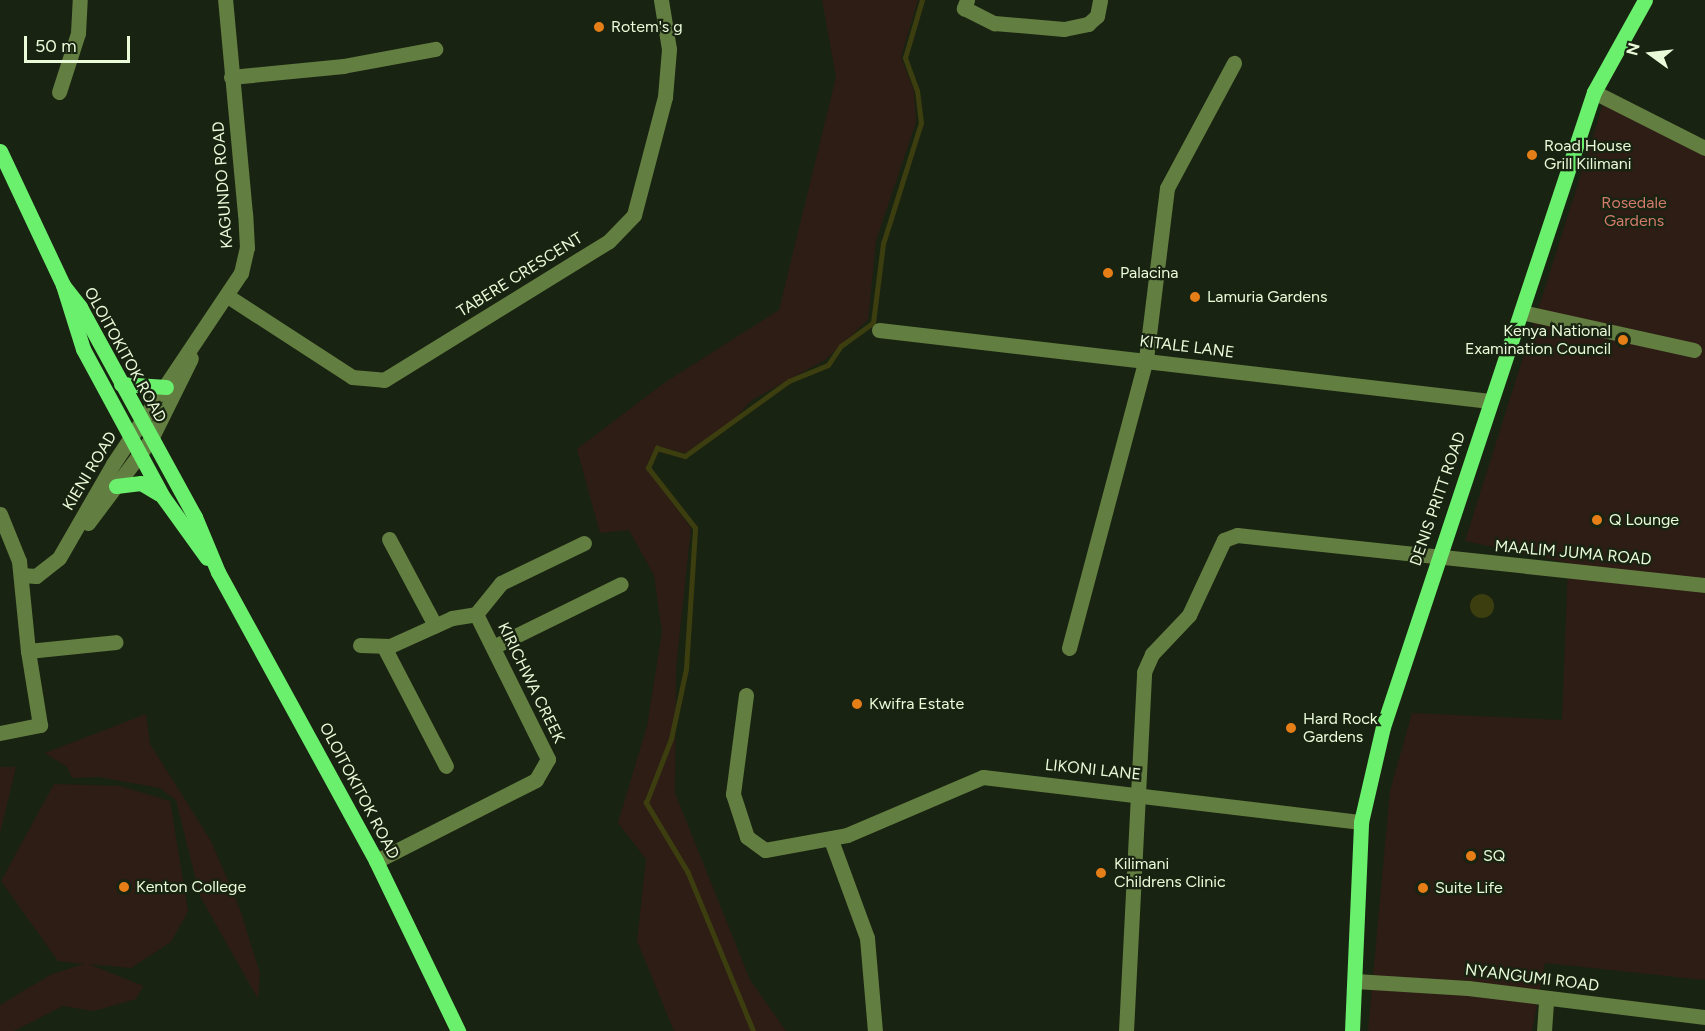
<!DOCTYPE html>
<style>
body{margin:0}
#map{position:relative;width:1705px;height:1031px;overflow:hidden;background:#192311;font-family:Figtree,sans-serif}
div>[style]{position:absolute}
.green>*{inset:0;background:#2d1d15}
.water>*{inset:0;background:#3d3e0f}
.round{border-radius:50%}
.stream>*{height:4.5px;margin:-2.25px;padding:0 2.25px;transform-origin:2.25px;border-radius:2.25px;background:#3d3e0f}
.minor>*{height:15px;margin:-7.5px;padding:0 7.5px;transform-origin:7.5px;border-radius:7.5px;background:#637e41}
.major>*{height:15px;margin:-7.5px;padding:0 7.5px;transform-origin:7.5px;border-radius:7.5px;background:#6af06d}
.dots>*{width:16px;height:16px;translate:-50% -50%;box-sizing:border-box;border:3px solid #192311;border-radius:50%}
span{translate:-50% -50%;white-space:nowrap;text-align:center;line-height:1.15;-webkit-text-stroke:4.5px #192311;paint-order:stroke}
.poi-label{font-size:16px;color:#e9fbd8}
.left{translate:0 -50%;text-align:left}
.right{translate:-100% -50%;text-align:right}
.street-label{font-size:16px;color:#e9fbd8}
.park-label{font-size:16px;color:#d47a6b}
.north{position:absolute;left:1621px;top:24px;width:60px;height:60px;-webkit-text-stroke:4px #192311;paint-order:stroke;rotate:285deg;font-size:16px;font-weight:700;line-height:24px;text-align:center;color:#e9fbd8}
.north::after{content:'';display:block;margin:auto;width:21px;height:27px;background:#e9fbd8;clip-path:polygon(50% 0,100% 100%,50% 72%,0 100%)}
.scale{position:absolute;left:24px;top:36px;width:106px;height:27px;box-sizing:border-box;border:3px solid #e9fbd8;border-top:0;padding-left:8px;font-size:18px;line-height:21px;white-space:nowrap;color:#e9fbd8;-webkit-text-stroke:4px #192311;paint-order:stroke}
</style>
<div id="map">
<div class="green">
<i style="clip-path:polygon(822px 0,918px 0,901px 57px,914px 91px,916px 122px,876px 241px,868px 320px,825px 360px,752px 400px,730px 424px,685px 453px,656px 446px,646px 467px,691px 528px,676px 668px,675px 793px,750px 980px,786px 1031px,674px 1031px,637px 941px,646px 859px,618px 823px,647px 726px,662px 632px,654px 575px,629px 530px,600px 533px,577px 449px,664px 383px,779px 310px,836px 77px)"></i>
<i style="clip-path:polygon(1603px 104px,1705px 154px,1705px 980px,1545px 963px,1532px 1031px,1368px 1031px,1390px 791px,1412px 713px,1562px 720px,1568px 563px,1465px 541px)"></i>
<i style="clip-path:polygon(146px 714px,150px 744px,211px 841px,241px 912px,260px 974px,258px 999px,200px 896px,176px 800px,160px 788px,99px 777px,72px 778px,67px 767px,45px 753px)"></i>
<i style="clip-path:polygon(0 767px,16px 767px,0 833px)"></i>
<i style="clip-path:polygon(54px 784px,120px 786px,170px 801px,188px 911px,171px 942px,131px 968px,89px 964px,143px 986px,136px 999px,94px 1011px,63px 1006px,14px 1031px,0 1031px,0 1005px,52px 974px,84px 964px,58px 961px,1px 881px)"></i>
</div>
<div class="water">
<i class="round" style="left:1470px;top:594px;width:24px;height:24px"></i>
</div>
<div class="stream">
<i style="left:753px;top:1031px;width:171px;rotate:-112.4deg"></i>
<i style="left:688px;top:873px;width:82px;rotate:-121deg"></i>
<i style="left:646px;top:803px;width:69px;rotate:-68.7deg"></i>
<i style="left:671px;top:739px;width:72px;rotate:-77.9deg"></i>
<i style="left:686px;top:669px;width:141px;rotate:-86.3deg"></i>
<i style="left:695px;top:528px;width:76px;rotate:-128.1deg"></i>
<i style="left:648px;top:468px;width:22px;rotate:-66deg"></i>
<i style="left:657px;top:448px;width:29px;rotate:16deg"></i>
<i style="left:685px;top:456px;width:128px;rotate:-35.8deg"></i>
<i style="left:789px;top:381px;width:42px;rotate:-22.3deg"></i>
<i style="left:828px;top:365px;width:23px;rotate:-56deg"></i>
<i style="left:841px;top:346px;width:39px;rotate:-36deg"></i>
<i style="left:873px;top:323px;width:80px;rotate:-82.8deg"></i>
<i style="left:883px;top:244px;width:127px;rotate:-72.6deg"></i>
<i style="left:921px;top:123px;width:32px;rotate:-97deg"></i>
<i style="left:917px;top:91px;width:35px;rotate:-110deg"></i>
<i style="left:905px;top:58px;width:60px;rotate:-73.7deg"></i>
</div>
<div class="minor">
<i style="left:967px;top:0;width:9px;rotate:111deg"></i>
<i style="left:964px;top:8px;width:34px;rotate:27deg"></i>
<i style="left:994px;top:23px;width:70px;rotate:4.9deg"></i>
<i style="left:1064px;top:29px;width:25px;rotate:-12deg"></i>
<i style="left:1088px;top:24px;width:12px;rotate:-42deg"></i>
<i style="left:1097px;top:16px;width:16px;rotate:-79deg"></i>
<i style="left:231px;top:77px;width:113px;rotate:-5.6deg"></i>
<i style="left:343px;top:66px;width:94px;rotate:-10.5deg"></i>
<i style="left:59px;top:92px;width:62px;rotate:-72.1deg"></i>
<i style="left:78px;top:33px;width:33px;rotate:-87deg"></i>
<i style="left:1594px;top:92px;width:124px;rotate:26.8deg"></i>
<i style="left:229px;top:297px;width:147px;rotate:33deg"></i>
<i style="left:352px;top:377px;width:32px;rotate:5deg"></i>
<i style="left:384px;top:380px;width:264px;rotate:-31.7deg"></i>
<i style="left:609px;top:241px;width:36px;rotate:-46deg"></i>
<i style="left:634px;top:215px;width:122px;rotate:-75.3deg"></i>
<i style="left:665px;top:97px;width:48px;rotate:-85.2deg"></i>
<i style="left:669px;top:49px;width:50px;rotate:-99.3deg"></i>
<i style="left:1521px;top:312px;width:177px;rotate:12.4deg"></i>
<i style="left:879px;top:330px;width:615px;rotate:6.63deg"></i>
<i style="left:0;top:514px;width:51px;rotate:68deg"></i>
<i style="left:19px;top:561px;width:90px;rotate:84.3deg"></i>
<i style="left:28px;top:651px;width:88px;rotate:-5.8deg"></i>
<i style="left:88px;top:523px;width:105px;rotate:-53.1deg"></i>
<i style="left:151px;top:439px;width:90px;rotate:-63.7deg"></i>
<i style="left:389px;top:539px;width:98px;rotate:61.9deg"></i>
<i style="left:21px;top:575px;width:15px;rotate:4deg"></i>
<i style="left:36px;top:576px;width:29px;rotate:-38deg"></i>
<i style="left:59px;top:558px;width:108px;rotate:-60.1deg"></i>
<i style="left:113px;top:464px;width:230px;rotate:-56.2deg"></i>
<i style="left:241px;top:273px;width:26px;rotate:-77deg"></i>
<i style="left:247px;top:248px;width:34px;rotate:-93deg"></i>
<i style="left:245px;top:214px;width:215px;rotate:-95.3deg"></i>
<i style="left:476px;top:614px;width:40px;rotate:-51deg"></i>
<i style="left:501px;top:583px;width:92px;rotate:-25.7deg"></i>
<i style="left:360px;top:645px;width:30px;rotate:2deg"></i>
<i style="left:390px;top:646px;width:68px;rotate:-24.3deg"></i>
<i style="left:452px;top:618px;width:24px;rotate:-9deg"></i>
<i style="left:476px;top:614px;width:162px;rotate:63.6deg"></i>
<i style="left:548px;top:759px;width:24px;rotate:120deg"></i>
<i style="left:536px;top:780px;width:179px;rotate:153.1deg"></i>
<i style="left:495px;top:646px;width:140px;rotate:-26.2deg"></i>
<i style="left:384px;top:647px;width:134px;rotate:62.5deg"></i>
<i style="left:1069px;top:648px;width:299px;rotate:-75.1deg"></i>
<i style="left:1146px;top:359px;width:172px;rotate:-83deg"></i>
<i style="left:1167px;top:188px;width:142px;rotate:-61.8deg"></i>
<i style="left:746px;top:695px;width:100px;rotate:97.5deg"></i>
<i style="left:733px;top:794px;width:45px;rotate:72deg"></i>
<i style="left:747px;top:837px;width:22px;rotate:36deg"></i>
<i style="left:765px;top:850px;width:83px;rotate:-10.4deg"></i>
<i style="left:847px;top:835px;width:148px;rotate:-23.1deg"></i>
<i style="left:983px;top:777px;width:381px;rotate:6.8deg"></i>
<i style="left:0;top:733px;width:41px;rotate:-11.3deg"></i>
<i style="left:40px;top:725px;width:75px;rotate:-99.2deg"></i>
<i style="left:831px;top:840px;width:104px;rotate:69.8deg"></i>
<i style="left:867px;top:938px;width:93px;rotate:85.1deg"></i>
<i style="left:1355px;top:981px;width:113px;rotate:3.5deg"></i>
<i style="left:1468px;top:988px;width:239px;rotate:7deg"></i>
<i style="left:1126px;top:1031px;width:359px;rotate:-87.1deg"></i>
<i style="left:1144px;top:672px;width:20px;rotate:-66deg"></i>
<i style="left:1152px;top:654px;width:54px;rotate:-46.5deg"></i>
<i style="left:1189px;top:615px;width:83px;rotate:-65deg"></i>
<i style="left:1224px;top:540px;width:14px;rotate:-21deg"></i>
<i style="left:1237px;top:535px;width:471px;rotate:6.1deg"></i>
<i style="left:1544px;top:1031px;width:31px;rotate:-86deg"></i>
</div>
<div class="major">
<i style="left:0;top:151px;width:148px;rotate:64.8deg"></i>
<i style="left:63px;top:285px;width:67px;rotate:72.6deg"></i>
<i style="left:83px;top:349px;width:168px;rotate:61.6deg"></i>
<i style="left:163px;top:497px;width:75px;rotate:54.2deg"></i>
<i style="left:63px;top:285px;width:28px;rotate:52deg"></i>
<i style="left:80px;top:307px;width:239px;rotate:61.3deg"></i>
<i style="left:195px;top:517px;width:60px;rotate:67.3deg"></i>
<i style="left:218px;top:572px;width:329px;rotate:61.3deg"></i>
<i style="left:376px;top:861px;width:189px;rotate:64.2deg"></i>
<i style="left:121px;top:384px;width:45px;rotate:3.8deg"></i>
<i style="left:116px;top:486px;width:25px;rotate:-7deg"></i>
<i style="left:141px;top:483px;width:21px;rotate:31deg"></i>
<i style="left:1352px;top:1031px;width:209px;rotate:-87.5deg"></i>
<i style="left:1361px;top:822px;width:98px;rotate:-77deg"></i>
<i style="left:1383px;top:727px;width:669px;rotate:-71.62deg"></i>
<i style="left:1594px;top:92px;width:105px;rotate:-61deg"></i>
</div>
<div class="dots">
<i style="left:599px;top:27px;background:#e67e18"></i>
<i style="left:1532px;top:155px;background:#e67e18"></i>
<i style="left:1108px;top:273px;background:#e67e18"></i>
<i style="left:1195px;top:297px;background:#e67e18"></i>
<i style="left:1623px;top:340px;background:#e67e18"></i>
<i style="left:1597px;top:520px;background:#e67e18"></i>
<i style="left:857px;top:704px;background:#e67e18"></i>
<i style="left:1291px;top:728px;background:#e67e18"></i>
<i style="left:1471px;top:856px;background:#e67e18"></i>
<i style="left:1101px;top:873px;background:#e67e18"></i>
<i style="left:124px;top:887px;background:#e67e18"></i>
<i style="left:1423px;top:888px;background:#e67e18"></i>
</div>
<div class="poi-label">
<span class="left" style="left:611px;top:27px">Rotem's g</span>
<span class="left" style="left:1544px;top:155px">Road House<br>Grill Kilimani</span>
<span class="left" style="left:1120px;top:273px">Palacina</span>
<span class="left" style="left:1207px;top:297px">Lamuria Gardens</span>
<span class="right" style="left:1611px;top:340px">Kenya National<br>Examination Council</span>
<span class="left" style="left:1609px;top:520px">Q Lounge</span>
<span class="left" style="left:869px;top:704px">Kwifra Estate</span>
<span class="left" style="left:1303px;top:728px">Hard Rock<br>Gardens</span>
<span class="left" style="left:1483px;top:856px">SQ</span>
<span class="left" style="left:1114px;top:873px">Kilimani<br>Childrens Clinic</span>
<span class="left" style="left:136px;top:887px">Kenton College</span>
<span class="left" style="left:1435px;top:888px">Suite Life</span>
</div>
<div class="street-label">
<span style="left:223px;top:185px;rotate:-94deg">KAGUNDO ROAD</span>
<span style="left:520px;top:275px;rotate:-32deg">TABERE CRESCENT</span>
<span style="left:1187px;top:347px;rotate:7deg">KITALE LANE</span>
<span style="left:125px;top:355px;rotate:61deg">OLOITOKITOK ROAD</span>
<span style="left:90px;top:471px;rotate:-59deg">KIENI ROAD</span>
<span style="left:1438px;top:499px;rotate:-71deg">DENIS PRITT ROAD</span>
<span style="left:1573px;top:553px;rotate:5deg">MAALIM JUMA ROAD</span>
<span style="left:531px;top:683px;rotate:64deg">KIRICHWA CREEK</span>
<span style="left:1093px;top:770px;rotate:6deg">LIKONI LANE</span>
<span style="left:359px;top:791px;rotate:62deg">OLOITOKITOK ROAD</span>
<span style="left:1532px;top:978px;rotate:7deg">NYANGUMI ROAD</span>
</div>
<div class="park-label">
<span style="left:1634px;top:212px">Rosedale<br>Gardens</span>
</div>
<div class="north">N</div>
<div class="scale">50 m</div>
</div>
